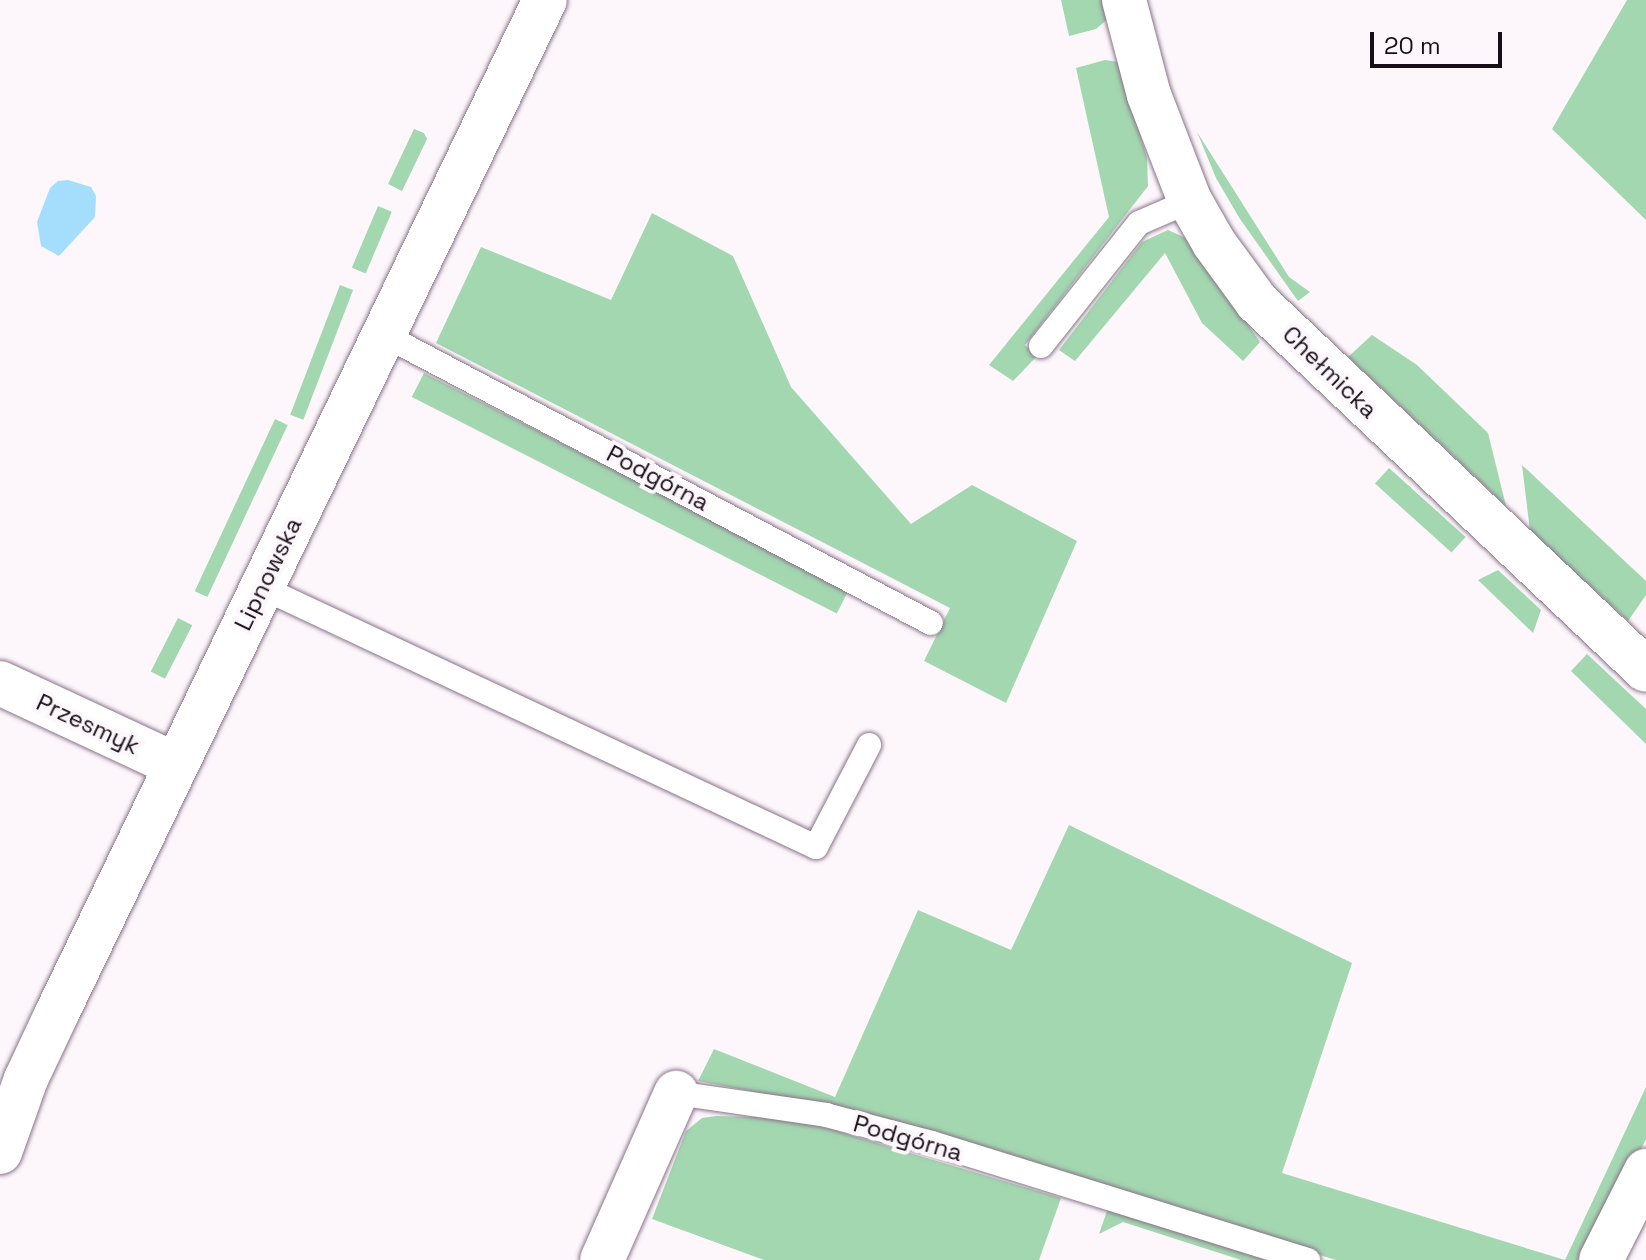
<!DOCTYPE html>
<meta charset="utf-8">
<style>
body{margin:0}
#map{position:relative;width:1646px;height:1260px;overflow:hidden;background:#fdf7fc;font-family:"Space Grotesk",sans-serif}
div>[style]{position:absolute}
.green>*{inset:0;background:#a3d7b0;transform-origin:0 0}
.water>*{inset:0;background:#a5ddfc}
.roads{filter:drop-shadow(0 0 2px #8a7289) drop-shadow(0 0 2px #8a7289)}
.service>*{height:24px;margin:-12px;padding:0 12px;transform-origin:12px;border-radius:12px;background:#fff}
.minor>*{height:44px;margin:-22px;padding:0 22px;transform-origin:22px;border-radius:22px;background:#fff}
.secondary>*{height:44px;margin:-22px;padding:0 22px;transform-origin:22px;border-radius:22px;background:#fff}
span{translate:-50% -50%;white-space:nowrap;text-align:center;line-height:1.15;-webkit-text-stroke:8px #fdf7fc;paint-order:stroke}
.street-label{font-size:24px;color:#170e17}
.scale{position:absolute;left:1370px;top:32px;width:132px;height:36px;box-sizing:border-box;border:4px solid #170e17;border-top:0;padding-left:10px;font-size:24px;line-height:28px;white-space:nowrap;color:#170e17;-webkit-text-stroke:6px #fdf7fc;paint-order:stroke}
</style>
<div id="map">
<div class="green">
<i style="clip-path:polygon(1061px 0,1105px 0,1109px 18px,1096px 29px,1069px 36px)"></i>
<i style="clip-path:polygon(1627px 0,1646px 0,1646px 220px,1552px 129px)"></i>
<i style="clip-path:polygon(1105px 60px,1119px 62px,1147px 158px,1148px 186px,1025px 345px,1037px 356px,1013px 381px,989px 365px,1109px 217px,1076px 68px)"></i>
<i style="clip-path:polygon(414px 129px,424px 133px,427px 139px,402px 191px,388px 184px)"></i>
<i style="clip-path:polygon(1197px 132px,1289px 277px,1310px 292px,1298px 301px,1240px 219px,1216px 178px)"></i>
<i style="left:378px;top:206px;width:15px;height:67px;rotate:23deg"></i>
<i style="clip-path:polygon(652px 213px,733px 256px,791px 387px,911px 524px,972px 485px,1077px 541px,1006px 703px,924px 661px,950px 608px,436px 343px,481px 247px,611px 300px)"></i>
<i style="clip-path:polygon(1168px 230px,1188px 239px,1260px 342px,1243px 361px,1202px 323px,1165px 253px,1075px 361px,1059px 350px,1142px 242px)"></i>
<i style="left:340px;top:285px;width:14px;height:139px;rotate:21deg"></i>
<i style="clip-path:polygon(1372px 335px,1417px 365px,1488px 433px,1506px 506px,1348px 357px)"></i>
<i style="left:424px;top:373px;width:477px;height:27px;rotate:27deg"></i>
<i style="left:275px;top:419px;width:14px;height:190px;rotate:25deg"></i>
<i style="clip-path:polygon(1522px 465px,1646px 581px,1646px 595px,1628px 621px,1530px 531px)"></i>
<i style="left:1389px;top:468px;width:103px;height:21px;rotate:42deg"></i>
<i style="clip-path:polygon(1498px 570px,1541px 610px,1533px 633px,1478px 580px)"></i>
<i style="left:178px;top:618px;width:16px;height:60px;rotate:27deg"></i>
<i style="clip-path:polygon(1587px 654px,1646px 709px,1646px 744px,1571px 671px)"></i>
<i style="clip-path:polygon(1069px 825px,1352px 963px,1282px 1173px,1565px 1260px,1646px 1087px,1646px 1139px,1585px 1260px,1336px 1260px,833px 1107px,698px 1081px,714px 1049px,835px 1097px,918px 910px,1011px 950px)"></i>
<i style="clip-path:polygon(716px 1116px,793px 1118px,1061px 1198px,1039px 1260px,764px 1260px,652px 1219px,686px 1131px,702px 1118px)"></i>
<i style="clip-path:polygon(1108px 1208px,1275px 1260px,1241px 1260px,1123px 1222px,1099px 1234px)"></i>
</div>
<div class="water">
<i style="clip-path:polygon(68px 180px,91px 187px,96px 196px,95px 217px,59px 256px,41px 246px,37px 222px,50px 188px,58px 181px)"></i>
</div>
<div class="roads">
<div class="service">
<i style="left:384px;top:335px;width:618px;rotate:27.77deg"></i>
<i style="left:1041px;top:346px;width:157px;rotate:-51.5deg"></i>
<i style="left:1139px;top:223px;width:56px;rotate:-23.3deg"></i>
<i style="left:261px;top:587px;width:613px;rotate:25.1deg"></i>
<i style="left:816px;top:847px;width:115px;rotate:-62.5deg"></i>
<i style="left:676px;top:1093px;width:152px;rotate:8.3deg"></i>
<i style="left:826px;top:1115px;width:110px;rotate:14.8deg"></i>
<i style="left:932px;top:1143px;width:394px;rotate:17.3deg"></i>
</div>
<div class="minor">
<i style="left:1124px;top:0;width:98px;rotate:75.3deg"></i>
<i style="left:1149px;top:95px;width:114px;rotate:68.9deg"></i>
<i style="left:1190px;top:201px;width:48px;rotate:60.3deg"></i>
<i style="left:1214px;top:243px;width:73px;rotate:53.9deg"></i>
<i style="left:1257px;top:302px;width:535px;rotate:43.41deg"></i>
<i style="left:0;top:683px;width:194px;rotate:25deg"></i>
<i style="left:602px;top:1260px;width:183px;rotate:-66.1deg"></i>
<i style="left:1601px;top:1260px;width:100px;rotate:-63.2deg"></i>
</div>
<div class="secondary">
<i style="left:0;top:1152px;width:77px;rotate:-70.4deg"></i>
<i style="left:26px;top:1079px;width:73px;rotate:-64.8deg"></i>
<i style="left:57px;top:1013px;width:1124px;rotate:-64.28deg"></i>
</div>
</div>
<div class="street-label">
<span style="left:1330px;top:372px;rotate:44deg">Chełmicka</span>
<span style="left:658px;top:478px;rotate:28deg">Podgórna</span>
<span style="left:268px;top:574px;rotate:-64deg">Lipnowska</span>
<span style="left:88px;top:724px;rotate:25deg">Przesmyk</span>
<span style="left:908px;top:1138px;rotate:16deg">Podgórna</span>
</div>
<div class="scale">20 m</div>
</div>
